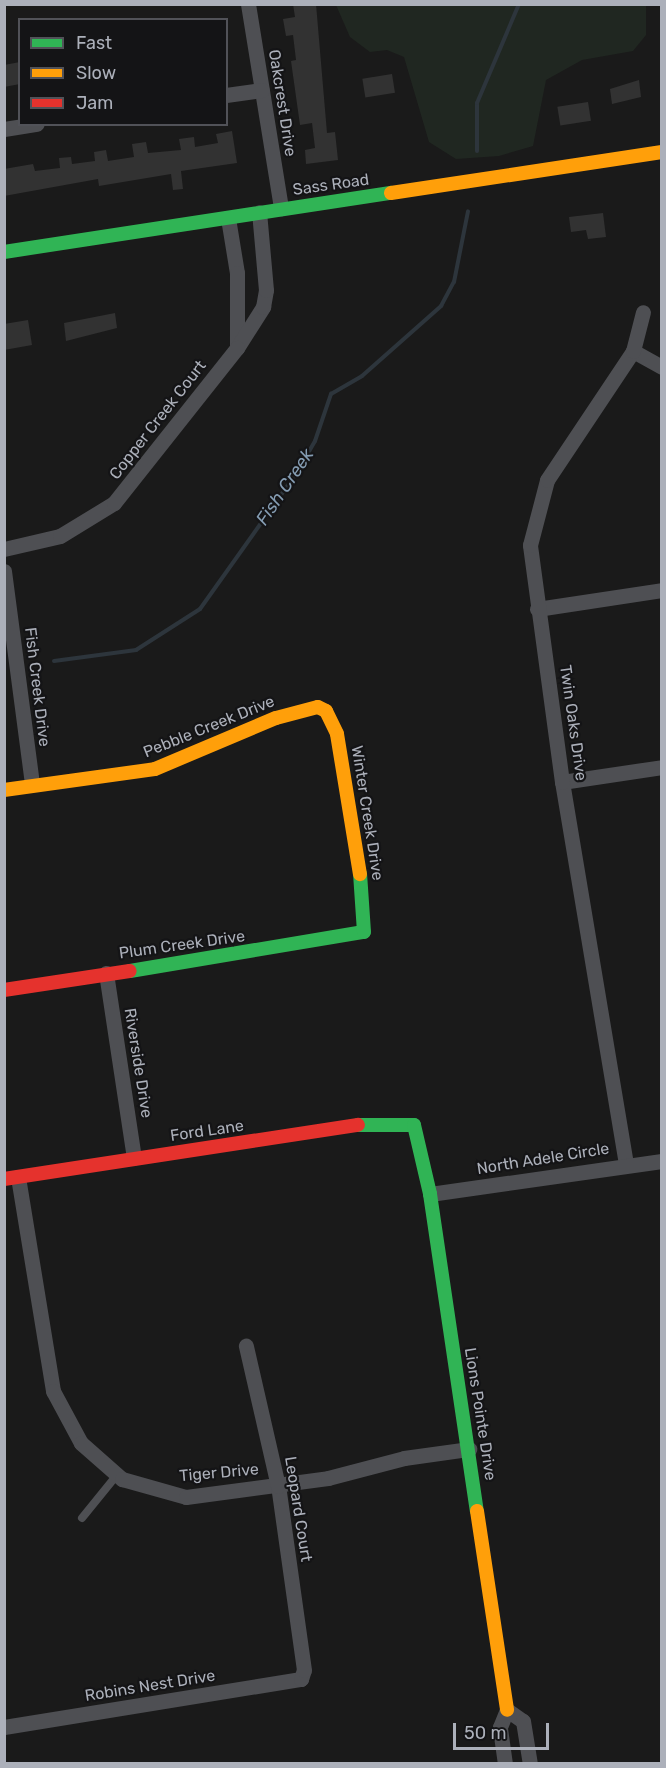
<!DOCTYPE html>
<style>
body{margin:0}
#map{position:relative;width:666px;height:1768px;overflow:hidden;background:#1a1a1a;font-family:Rubik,sans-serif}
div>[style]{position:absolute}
.green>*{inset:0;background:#202721}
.stream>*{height:4px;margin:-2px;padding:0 2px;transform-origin:2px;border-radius:2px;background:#2d353c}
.building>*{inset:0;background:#323232;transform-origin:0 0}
.lane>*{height:8px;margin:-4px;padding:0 4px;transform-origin:4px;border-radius:4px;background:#4e4f53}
.street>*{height:15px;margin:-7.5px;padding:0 7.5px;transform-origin:7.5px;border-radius:7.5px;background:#4e4f53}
.fast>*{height:14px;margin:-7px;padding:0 7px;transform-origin:7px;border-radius:7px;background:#30b455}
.slow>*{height:14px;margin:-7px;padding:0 7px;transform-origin:7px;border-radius:7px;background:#ff9f0a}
.jam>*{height:14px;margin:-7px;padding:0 7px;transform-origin:7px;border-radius:7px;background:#e5322d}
span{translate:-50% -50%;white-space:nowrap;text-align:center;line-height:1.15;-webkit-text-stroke:4.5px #141416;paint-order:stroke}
.street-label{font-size:16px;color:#acb0ba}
.water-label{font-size:18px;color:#859db3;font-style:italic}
.frame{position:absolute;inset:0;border:6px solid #acb0ba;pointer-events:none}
.legend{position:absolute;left:18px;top:18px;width:210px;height:108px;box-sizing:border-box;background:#141416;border:2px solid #515258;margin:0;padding:8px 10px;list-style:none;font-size:18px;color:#acb0ba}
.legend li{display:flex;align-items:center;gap:12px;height:30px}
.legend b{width:30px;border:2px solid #515258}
.scale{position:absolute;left:453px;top:1723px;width:96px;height:27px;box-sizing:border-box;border:3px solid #acb0ba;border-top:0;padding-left:8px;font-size:18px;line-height:21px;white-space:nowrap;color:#acb0ba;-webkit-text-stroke:4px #141416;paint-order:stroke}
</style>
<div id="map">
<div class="green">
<i style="clip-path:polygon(336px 5px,646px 5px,646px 35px,633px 51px,582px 60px,546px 80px,533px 146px,499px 156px,456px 159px,429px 142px,404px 57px,387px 50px,370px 52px,350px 37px)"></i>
</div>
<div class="stream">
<i style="left:477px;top:151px;width:48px;rotate:-90deg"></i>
<i style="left:477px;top:103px;width:108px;rotate:-67deg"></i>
<i style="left:54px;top:661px;width:83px;rotate:-7.6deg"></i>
<i style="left:136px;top:650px;width:76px;rotate:-32.6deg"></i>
<i style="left:200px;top:609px;width:166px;rotate:-54.6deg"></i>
<i style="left:296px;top:474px;width:38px;rotate:-60deg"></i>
<i style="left:315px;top:441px;width:50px;rotate:-71.2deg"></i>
<i style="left:331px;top:394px;width:36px;rotate:-30deg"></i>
<i style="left:362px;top:376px;width:106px;rotate:-41.5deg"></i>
<i style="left:441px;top:306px;width:27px;rotate:-62deg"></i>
<i style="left:454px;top:282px;width:72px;rotate:-78.8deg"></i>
</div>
<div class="building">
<i style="clip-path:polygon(293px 4px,316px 4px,327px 133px,335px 132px,338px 160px,306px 164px,305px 150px,315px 148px,312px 123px,300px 125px,291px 61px,296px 60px,293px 35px,286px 36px,283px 19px,295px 17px)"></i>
<i style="clip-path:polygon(20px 62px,20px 84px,4px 87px,4px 65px)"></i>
<i style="left:392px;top:74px;width:19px;height:30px;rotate:81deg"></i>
<i style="clip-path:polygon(639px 80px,641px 97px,612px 104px,610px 89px)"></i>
<i style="left:588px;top:102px;width:19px;height:31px;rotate:81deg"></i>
<i style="clip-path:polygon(232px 131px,237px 163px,181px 171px,183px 189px,173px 190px,171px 174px,99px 186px,98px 179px,4px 196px,4px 169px,33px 164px,35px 171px,60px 168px,59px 158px,71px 157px,72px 164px,95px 161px,94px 152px,106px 150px,108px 161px,134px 157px,132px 144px,146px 142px,148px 153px,181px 150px,179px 139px,194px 137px,195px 147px,218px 143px,216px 134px)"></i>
<i style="clip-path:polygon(603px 213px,606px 237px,588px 239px,586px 230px,571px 232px,569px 217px)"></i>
<i style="clip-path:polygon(115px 313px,117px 328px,66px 341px,64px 323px)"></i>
<i style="clip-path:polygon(28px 320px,32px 345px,4px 350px,4px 324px)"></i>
</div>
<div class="lane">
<i style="left:82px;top:1518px;width:55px;rotate:-50.9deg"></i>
</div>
<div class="street">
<i style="left:248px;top:4px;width:207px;rotate:80.8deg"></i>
<i style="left:226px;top:95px;width:36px;rotate:-8deg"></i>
<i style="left:4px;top:129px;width:33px;rotate:-9deg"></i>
<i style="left:228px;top:218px;width:56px;rotate:80.7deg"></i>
<i style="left:237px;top:273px;width:75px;rotate:90deg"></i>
<i style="left:237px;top:348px;width:49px;rotate:-57.6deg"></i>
<i style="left:263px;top:307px;width:17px;rotate:-80deg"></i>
<i style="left:266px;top:290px;width:78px;rotate:-95.1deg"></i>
<i style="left:633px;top:351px;width:33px;rotate:29deg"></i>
<i style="left:4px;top:549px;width:57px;rotate:-13.1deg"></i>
<i style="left:60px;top:536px;width:63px;rotate:-31.4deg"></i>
<i style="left:114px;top:503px;width:198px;rotate:-51.6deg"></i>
<i style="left:4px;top:571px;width:215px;rotate:82.5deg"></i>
<i style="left:537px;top:609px;width:126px;rotate:-8.6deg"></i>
<i style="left:562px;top:782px;width:101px;rotate:-8.5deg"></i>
<i style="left:106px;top:973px;width:187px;rotate:81.4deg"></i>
<i style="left:626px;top:1164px;width:387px;rotate:-99.5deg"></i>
<i style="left:562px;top:782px;width:239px;rotate:-97.7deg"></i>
<i style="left:530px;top:545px;width:67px;rotate:-75.3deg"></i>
<i style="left:547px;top:480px;width:155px;rotate:-56.3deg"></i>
<i style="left:633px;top:351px;width:40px;rotate:-75.6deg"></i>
<i style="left:18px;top:1177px;width:217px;rotate:80.7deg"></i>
<i style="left:53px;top:1391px;width:59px;rotate:61.7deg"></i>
<i style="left:81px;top:1443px;width:55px;rotate:41.3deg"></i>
<i style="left:122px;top:1479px;width:66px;rotate:15.7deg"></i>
<i style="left:186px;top:1497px;width:143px;rotate:-7.6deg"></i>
<i style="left:328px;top:1478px;width:79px;rotate:-14.7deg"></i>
<i style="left:404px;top:1458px;width:66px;rotate:-7.9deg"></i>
<i style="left:430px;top:1194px;width:234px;rotate:-8.1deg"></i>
<i style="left:4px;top:1727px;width:301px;rotate:-9.2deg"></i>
<i style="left:301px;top:1679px;width:9px;rotate:-72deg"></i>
<i style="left:304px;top:1670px;width:186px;rotate:-98deg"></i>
<i style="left:278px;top:1486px;width:144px;rotate:-102.9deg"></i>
<i style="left:505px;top:1764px;width:37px;rotate:-98deg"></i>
<i style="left:500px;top:1727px;width:18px;rotate:-68deg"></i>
<i style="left:507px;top:1710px;width:19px;rotate:35deg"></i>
<i style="left:523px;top:1721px;width:44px;rotate:80.8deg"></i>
</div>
<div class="fast">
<i style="left:4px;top:252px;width:391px;rotate:-8.7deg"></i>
<i style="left:130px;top:971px;width:237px;rotate:-9.5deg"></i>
<i style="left:364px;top:932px;width:58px;rotate:-93.9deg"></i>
<i style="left:358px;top:1125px;width:56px"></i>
<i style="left:414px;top:1125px;width:71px;rotate:76.9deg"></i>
<i style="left:430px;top:1194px;width:320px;rotate:81.6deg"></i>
</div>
<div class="slow">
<i style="left:391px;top:193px;width:274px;rotate:-8.6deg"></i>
<i style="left:4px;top:790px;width:152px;rotate:-7.9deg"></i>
<i style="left:155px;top:769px;width:131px;rotate:-22.9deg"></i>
<i style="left:276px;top:718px;width:43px;rotate:-14.7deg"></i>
<i style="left:318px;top:707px;width:9px;rotate:27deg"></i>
<i style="left:326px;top:711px;width:25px;rotate:64deg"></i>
<i style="left:337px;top:734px;width:142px;rotate:80.7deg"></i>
<i style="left:477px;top:1511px;width:201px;rotate:81.4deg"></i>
</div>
<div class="jam">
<i style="left:4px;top:990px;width:127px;rotate:-8.6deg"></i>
<i style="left:4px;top:1179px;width:358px;rotate:-8.7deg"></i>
</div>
<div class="street-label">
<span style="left:282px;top:103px;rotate:81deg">Oakcrest Drive</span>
<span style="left:331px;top:185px;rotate:-8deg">Sass Road</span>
<span style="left:158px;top:420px;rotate:-52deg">Copper Creek Court</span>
<span style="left:37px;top:687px;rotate:83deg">Fish Creek Drive</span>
<span style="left:573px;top:723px;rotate:82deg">Twin Oaks Drive</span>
<span style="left:209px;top:727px;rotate:-22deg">Pebble Creek Drive</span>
<span style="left:367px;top:813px;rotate:81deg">Winter Creek Drive</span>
<span style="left:182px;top:945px;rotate:-8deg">Plum Creek Drive</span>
<span style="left:138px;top:1063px;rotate:81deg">Riverside Drive</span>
<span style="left:207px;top:1131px;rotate:-8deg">Ford Lane</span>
<span style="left:543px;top:1159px;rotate:-9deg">North Adele Circle</span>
<span style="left:480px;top:1414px;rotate:81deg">Lions Pointe Drive</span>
<span style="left:219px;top:1473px;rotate:-5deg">Tiger Drive</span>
<span style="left:298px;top:1509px;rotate:81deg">Leopard Court</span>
<span style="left:150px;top:1686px;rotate:-9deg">Robins Nest Drive</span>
</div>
<div class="water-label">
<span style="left:285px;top:487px;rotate:-56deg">Fish Creek</span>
</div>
<div class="frame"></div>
<ul class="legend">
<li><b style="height:8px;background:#30b455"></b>Fast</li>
<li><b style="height:8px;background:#ff9f0a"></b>Slow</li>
<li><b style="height:8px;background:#e5322d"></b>Jam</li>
</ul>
<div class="scale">50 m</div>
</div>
